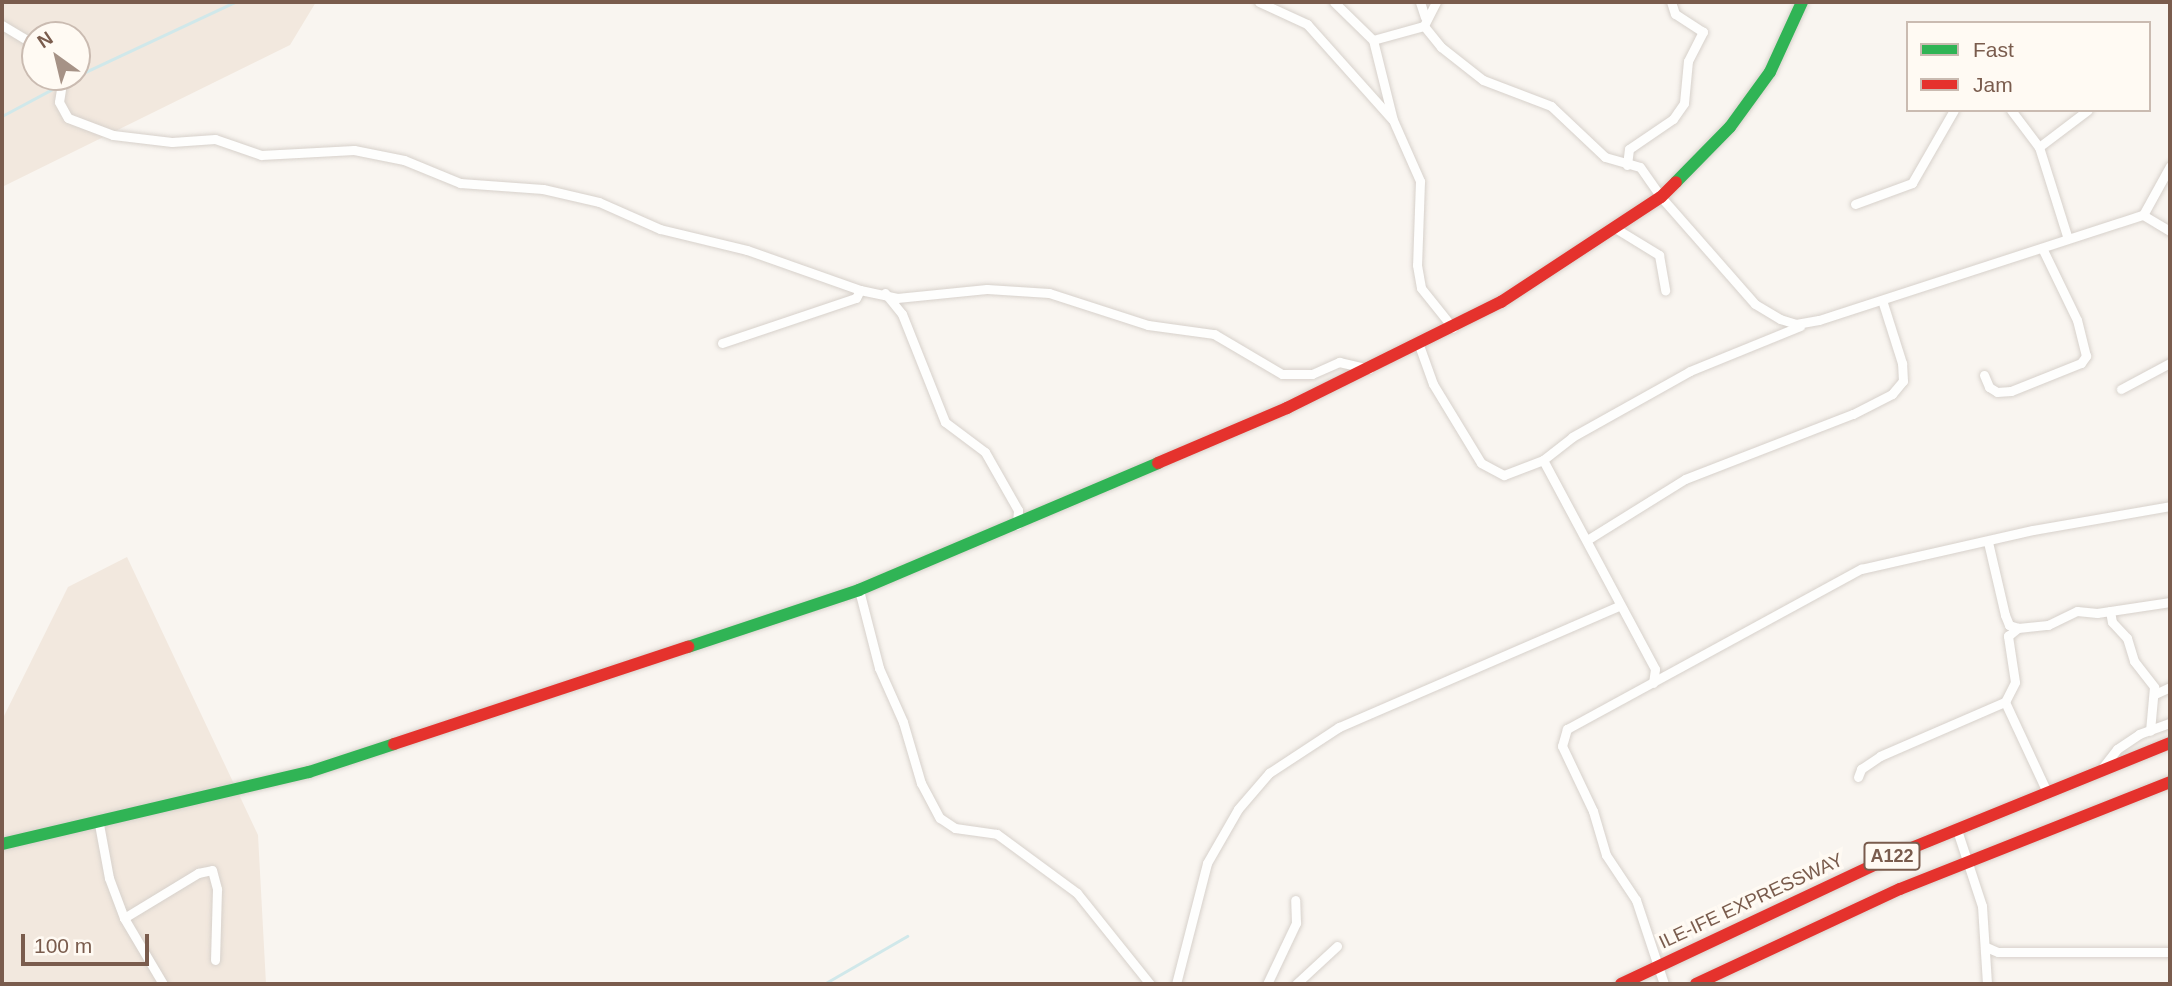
<!DOCTYPE html>
<style>
body{margin:0}
#map{position:relative;width:2172px;height:986px;overflow:hidden;background:#f9f5f0;font-family:Helvetica,sans-serif}
div>[style]{position:absolute}
.residential>*{inset:0;background:#f2e8de}
.stream>*{height:2.5px;margin:-1.25px;padding:0 1.25px;transform-origin:1.25px;border-radius:1.25px;background:#d0e8ea}
.roads{filter:drop-shadow(0 0 2px #d7d1cb) drop-shadow(0 0 2px #d7d1cb)}
.street>*{height:9px;margin:-4.5px;padding:0 4.5px;transform-origin:4.5px;border-radius:4.5px;background:#fefefd}
.fast>*{height:12px;margin:-6px;padding:0 6px;transform-origin:6px;border-radius:6px;background:#30b455}
.jam>*{height:12px;margin:-6px;padding:0 6px;transform-origin:6px;border-radius:6px;background:#e5322d}
span{translate:-50% -50%;white-space:nowrap;text-align:center;line-height:1.15;-webkit-text-stroke:7px #fffaf3;paint-order:stroke}
.shield-label span{padding:2px 5px;background:#fffaf3;border:2px solid;border-radius:5px;-webkit-text-stroke-width:0}
.shield-label{font-size:18px;color:#7a5c4d;font-weight:700}
.street-label{font-size:19px;color:#7a5c4d}
.frame{position:absolute;inset:0;border:4px solid #7a5c4d;pointer-events:none}
.legend{position:absolute;left:1906px;top:21px;width:245px;height:91px;box-sizing:border-box;background:#fffaf3;border:2px solid #cabbb1;margin:0;padding:9px 12px;list-style:none;font-size:21px;color:#7a5c4d}
.legend li{display:flex;align-items:center;gap:14px;height:35px}
.legend b{width:35px;border:2px solid #cabbb1}
.north{position:absolute;left:21px;top:21px;width:70px;height:70px;box-sizing:border-box;background:#fffaf3;border:2px solid #cabbb1;border-radius:50%;rotate:326deg;font-size:19px;font-weight:700;line-height:28px;text-align:center;color:#7a5c4d}
.north::after{content:'';display:block;margin:auto;width:24px;height:32px;background:#a69286;clip-path:polygon(50% 0,100% 100%,50% 72%,0 100%)}
.scale{position:absolute;left:21px;top:934px;width:128px;height:32px;box-sizing:border-box;border:4px solid #7a5c4d;border-top:0;padding-left:9px;font-size:21px;line-height:24px;white-space:nowrap;color:#7a5c4d;-webkit-text-stroke:5px #fffaf3;paint-order:stroke}
</style>
<div id="map">
<div class="residential">
<i style="clip-path:polygon(evenodd,2px 2px,316px 2px,290px 45px,2px 187px,2px 2px,35px 35px,77px 35px,77px 77px,35px 77px,35px 35px)"></i>
<i style="clip-path:polygon(127px 557px,258px 835px,266px 984px,2px 984px,2px 720px,68px 587px)"></i>
</div>
<div class="stream">
<i style="left:77px;top:76px;width:174px;rotate:-25.1deg"></i>
<i style="left:2px;top:116px;width:83px;rotate:-28.1deg"></i>
<i style="left:824px;top:984px;width:96px;rotate:-30deg"></i>
</div>
<div class="roads">
<div class="street">
<i style="left:1259px;top:2px;width:53px;rotate:24.6deg"></i>
<i style="left:1307px;top:24px;width:127px;rotate:48.2deg"></i>
<i style="left:1334px;top:2px;width:54px;rotate:44.3deg"></i>
<i style="left:1373px;top:40px;width:82px;rotate:76deg"></i>
<i style="left:1393px;top:120px;width:67px;rotate:66.1deg"></i>
<i style="left:1420px;top:181px;width:84px;rotate:92deg"></i>
<i style="left:1417px;top:265px;width:23px;rotate:80deg"></i>
<i style="left:1421px;top:288px;width:51px;rotate:51.3deg"></i>
<i style="left:1420px;top:2px;width:16px;rotate:72deg"></i>
<i style="left:1436px;top:2px;width:27px;rotate:117deg"></i>
<i style="left:1424px;top:26px;width:27px;rotate:51deg"></i>
<i style="left:1441px;top:47px;width:53px;rotate:38.2deg"></i>
<i style="left:1483px;top:80px;width:73px;rotate:20.9deg"></i>
<i style="left:1551px;top:106px;width:74px;rotate:43.4deg"></i>
<i style="left:1605px;top:157px;width:36px;rotate:16deg"></i>
<i style="left:1640px;top:167px;width:37px;rotate:55deg"></i>
<i style="left:1661px;top:197px;width:142px;rotate:48.7deg"></i>
<i style="left:1755px;top:304px;width:29px;rotate:31deg"></i>
<i style="left:1780px;top:319px;width:17px;rotate:17deg"></i>
<i style="left:1796px;top:324px;width:23px;rotate:-10deg"></i>
<i style="left:1819px;top:320px;width:341px;rotate:-18deg"></i>
<i style="left:2143px;top:215px;width:31px;rotate:31deg"></i>
<i style="left:2px;top:25px;width:39px;rotate:31deg"></i>
<i style="left:1373px;top:40px;width:53px;rotate:-15.4deg"></i>
<i style="left:58px;top:77px;width:7px;rotate:56deg"></i>
<i style="left:62px;top:83px;width:19px;rotate:99deg"></i>
<i style="left:59px;top:102px;width:18px;rotate:61deg"></i>
<i style="left:68px;top:118px;width:48px;rotate:20.7deg"></i>
<i style="left:113px;top:135px;width:59px;rotate:6.8deg"></i>
<i style="left:172px;top:142px;width:43px;rotate:-4deg"></i>
<i style="left:215px;top:139px;width:49px;rotate:19.2deg"></i>
<i style="left:261px;top:155px;width:93px;rotate:-3.1deg"></i>
<i style="left:354px;top:150px;width:51px;rotate:11.3deg"></i>
<i style="left:404px;top:160px;width:61px;rotate:22.3deg"></i>
<i style="left:460px;top:183px;width:83px;rotate:4.1deg"></i>
<i style="left:543px;top:189px;width:57px;rotate:13.1deg"></i>
<i style="left:599px;top:202px;width:67px;rotate:23.9deg"></i>
<i style="left:660px;top:229px;width:89px;rotate:13.6deg"></i>
<i style="left:747px;top:250px;width:120px;rotate:19.5deg"></i>
<i style="left:860px;top:290px;width:38px;rotate:12deg"></i>
<i style="left:897px;top:298px;width:90px;rotate:-5.7deg"></i>
<i style="left:987px;top:289px;width:62px;rotate:3.7deg"></i>
<i style="left:1049px;top:293px;width:104px;rotate:17.9deg"></i>
<i style="left:1148px;top:325px;width:67px;rotate:7.8deg"></i>
<i style="left:1214px;top:334px;width:79px;rotate:30.5deg"></i>
<i style="left:1282px;top:374px;width:30px"></i>
<i style="left:1312px;top:374px;width:30px;rotate:-24deg"></i>
<i style="left:1339px;top:362px;width:31px;rotate:13deg"></i>
<i style="left:2011px;top:110px;width:46px;rotate:52.9deg"></i>
<i style="left:2039px;top:147px;width:96px;rotate:72.5deg"></i>
<i style="left:2039px;top:147px;width:61px;rotate:-37.1deg"></i>
<i style="left:1627px;top:165px;width:16px;rotate:-83deg"></i>
<i style="left:1629px;top:149px;width:53px;rotate:-34.3deg"></i>
<i style="left:1673px;top:119px;width:19px;rotate:-55deg"></i>
<i style="left:1684px;top:103px;width:42px;rotate:-84.6deg"></i>
<i style="left:1688px;top:61px;width:33px;rotate:-63deg"></i>
<i style="left:1703px;top:32px;width:33px;rotate:-147deg"></i>
<i style="left:1675px;top:14px;width:13px;rotate:-108deg"></i>
<i style="left:1855px;top:204px;width:61px;rotate:-20.2deg"></i>
<i style="left:1912px;top:183px;width:84px;rotate:-60.1deg"></i>
<i style="left:2143px;top:215px;width:56px;rotate:-61.1deg"></i>
<i style="left:1615px;top:228px;width:52px;rotate:31.5deg"></i>
<i style="left:1659px;top:255px;width:36px;rotate:80deg"></i>
<i style="left:885px;top:293px;width:27px;rotate:51deg"></i>
<i style="left:902px;top:314px;width:116px;rotate:68.3deg"></i>
<i style="left:945px;top:422px;width:50px;rotate:36.9deg"></i>
<i style="left:985px;top:452px;width:67px;rotate:60.4deg"></i>
<i style="left:1018px;top:510px;width:15px;rotate:94deg"></i>
<i style="left:722px;top:343px;width:141px;rotate:-18.6deg"></i>
<i style="left:856px;top:298px;width:9px;rotate:-63deg"></i>
<i style="left:1419px;top:345px;width:41px;rotate:70.3deg"></i>
<i style="left:1433px;top:384px;width:92px;rotate:58.7deg"></i>
<i style="left:1481px;top:463px;width:26px;rotate:28deg"></i>
<i style="left:1504px;top:475px;width:42px;rotate:-21deg"></i>
<i style="left:1543px;top:460px;width:37px;rotate:-38deg"></i>
<i style="left:1572px;top:437px;width:135px;rotate:-29.2deg"></i>
<i style="left:1690px;top:371px;width:119px;rotate:-22.2deg"></i>
<i style="left:1984px;top:375px;width:13px;rotate:67deg"></i>
<i style="left:1989px;top:387px;width:9px;rotate:32deg"></i>
<i style="left:1997px;top:392px;width:14px;rotate:-4deg"></i>
<i style="left:2011px;top:391px;width:75px;rotate:-21.8deg"></i>
<i style="left:2081px;top:363px;width:9px;rotate:-54deg"></i>
<i style="left:2086px;top:356px;width:37px;rotate:-104deg"></i>
<i style="left:2077px;top:320px;width:80px;rotate:-115.9deg"></i>
<i style="left:2121px;top:389px;width:55px;rotate:-28deg"></i>
<i style="left:1543px;top:460px;width:237px;rotate:61.8deg"></i>
<i style="left:1655px;top:669px;width:14px;rotate:98deg"></i>
<i style="left:1587px;top:540px;width:115px;rotate:-31.9deg"></i>
<i style="left:1685px;top:479px;width:180px;rotate:-21.2deg"></i>
<i style="left:1853px;top:414px;width:44px;rotate:-27.1deg"></i>
<i style="left:1892px;top:394px;width:17px;rotate:-50deg"></i>
<i style="left:1903px;top:381px;width:18px;rotate:-93deg"></i>
<i style="left:1902px;top:363px;width:66px;rotate:-107.6deg"></i>
<i style="left:1988px;top:542px;width:75px;rotate:76.9deg"></i>
<i style="left:2005px;top:615px;width:11px;rotate:68deg"></i>
<i style="left:2009px;top:625px;width:9px;rotate:18deg"></i>
<i style="left:2018px;top:628px;width:30px;rotate:-6deg"></i>
<i style="left:2048px;top:625px;width:32px;rotate:-26deg"></i>
<i style="left:2077px;top:611px;width:20px;rotate:6deg"></i>
<i style="left:2097px;top:613px;width:74px;rotate:-8.6deg"></i>
<i style="left:859px;top:590px;width:81px;rotate:75.6deg"></i>
<i style="left:879px;top:668px;width:59px;rotate:66deg"></i>
<i style="left:903px;top:722px;width:64px;rotate:73.6deg"></i>
<i style="left:921px;top:783px;width:40px;rotate:62deg"></i>
<i style="left:940px;top:818px;width:18px;rotate:34deg"></i>
<i style="left:955px;top:828px;width:42px;rotate:8.1deg"></i>
<i style="left:997px;top:834px;width:99px;rotate:36.4deg"></i>
<i style="left:1077px;top:893px;width:117px;rotate:51.3deg"></i>
<i style="left:2110px;top:611px;width:11px;rotate:80deg"></i>
<i style="left:2112px;top:622px;width:22px;rotate:47deg"></i>
<i style="left:2127px;top:638px;width:24px;rotate:73deg"></i>
<i style="left:2134px;top:661px;width:33px;rotate:52deg"></i>
<i style="left:2154px;top:687px;width:44px;rotate:95.2deg"></i>
<i style="left:2155px;top:694px;width:17px;rotate:-25deg"></i>
<i style="left:2005px;top:702px;width:97px;rotate:65deg"></i>
<i style="left:2103px;top:767px;width:23px;rotate:-52deg"></i>
<i style="left:2117px;top:749px;width:27px;rotate:-34deg"></i>
<i style="left:2139px;top:734px;width:33px;rotate:-20deg"></i>
<i style="left:1858px;top:777px;width:9px;rotate:-69deg"></i>
<i style="left:1861px;top:769px;width:23px;rotate:-34deg"></i>
<i style="left:1880px;top:756px;width:136px;rotate:-23.4deg"></i>
<i style="left:2005px;top:702px;width:22px;rotate:-63deg"></i>
<i style="left:2015px;top:682px;width:47px;rotate:-98.7deg"></i>
<i style="left:2008px;top:636px;width:13px;rotate:-39deg"></i>
<i style="left:99px;top:824px;width:55px;rotate:79.5deg"></i>
<i style="left:109px;top:878px;width:43px;rotate:69.4deg"></i>
<i style="left:124px;top:918px;width:77px;rotate:59.4deg"></i>
<i style="left:1957px;top:830px;width:80px;rotate:71.8deg"></i>
<i style="left:1982px;top:906px;width:78px;rotate:86.3deg"></i>
<i style="left:124px;top:918px;width:87px;rotate:-31.3deg"></i>
<i style="left:198px;top:873px;width:14px;rotate:-12deg"></i>
<i style="left:212px;top:870px;width:20px;rotate:75deg"></i>
<i style="left:217px;top:889px;width:71px;rotate:91.6deg"></i>
<i style="left:1986px;top:947px;width:13px;rotate:23deg"></i>
<i style="left:1998px;top:952px;width:172px"></i>
<i style="left:1176px;top:984px;width:125px;rotate:-75.6deg"></i>
<i style="left:1207px;top:863px;width:62px;rotate:-60.1deg"></i>
<i style="left:1238px;top:809px;width:48px;rotate:-49.3deg"></i>
<i style="left:1269px;top:773px;width:84px;rotate:-33.3deg"></i>
<i style="left:1339px;top:727px;width:305px;rotate:-23.4deg"></i>
<i style="left:1267px;top:984px;width:68px;rotate:-64.6deg"></i>
<i style="left:1296px;top:923px;width:23px;rotate:-92deg"></i>
<i style="left:1296px;top:984px;width:56px;rotate:-42.8deg"></i>
<i style="left:1664px;top:984px;width:89px;rotate:-108.4deg"></i>
<i style="left:1636px;top:900px;width:54px;rotate:-123.7deg"></i>
<i style="left:1606px;top:855px;width:46px;rotate:-106.5deg"></i>
<i style="left:1593px;top:811px;width:72px;rotate:-115.5deg"></i>
<i style="left:1562px;top:746px;width:18px;rotate:-74deg"></i>
<i style="left:1567px;top:729px;width:335px;rotate:-28.6deg"></i>
<i style="left:1861px;top:569px;width:176px;rotate:-12.8deg"></i>
<i style="left:2033px;top:530px;width:139px;rotate:-9.9deg"></i>
</div>
<div class="fast">
<i style="left:1676px;top:182px;width:77px;rotate:-45.5deg"></i>
<i style="left:1730px;top:127px;width:68px;rotate:-54deg"></i>
<i style="left:1770px;top:72px;width:77px;rotate:-65.4deg"></i>
<i style="left:688px;top:647px;width:180px;rotate:-18.4deg"></i>
<i style="left:859px;top:590px;width:325px;rotate:-23deg"></i>
<i style="left:2px;top:844px;width:315px;rotate:-13.2deg"></i>
<i style="left:309px;top:772px;width:89px;rotate:-18.2deg"></i>
</div>
<div class="jam">
<i style="left:1158px;top:463px;width:140px;rotate:-23.1deg"></i>
<i style="left:1287px;top:408px;width:239px;rotate:-26.4deg"></i>
<i style="left:1501px;top:302px;width:191px;rotate:-33.3deg"></i>
<i style="left:1661px;top:197px;width:21px;rotate:-45deg"></i>
<i style="left:394px;top:744px;width:310px;rotate:-18.3deg"></i>
<i style="left:1621px;top:984px;width:313px;rotate:-25.2deg"></i>
<i style="left:1904px;top:851px;width:287px;rotate:-22.1deg"></i>
<i style="left:1696px;top:984px;width:225px;rotate:-25deg"></i>
<i style="left:1900px;top:889px;width:290px;rotate:-21.6deg"></i>
</div>
</div>
<div class="shield-label">
<span style="left:1892px;top:856px">A122</span>
</div>
<div class="street-label">
<span style="left:1751px;top:901px;rotate:-25deg">ILE-IFE EXPRESSWAY</span>
</div>
<div class="frame"></div>
<ul class="legend">
<li><b style="height:9px;background:#30b455"></b>Fast</li>
<li><b style="height:9px;background:#e5322d"></b>Jam</li>
</ul>
<div class="north">N</div>
<div class="scale">100 m</div>
</div>
